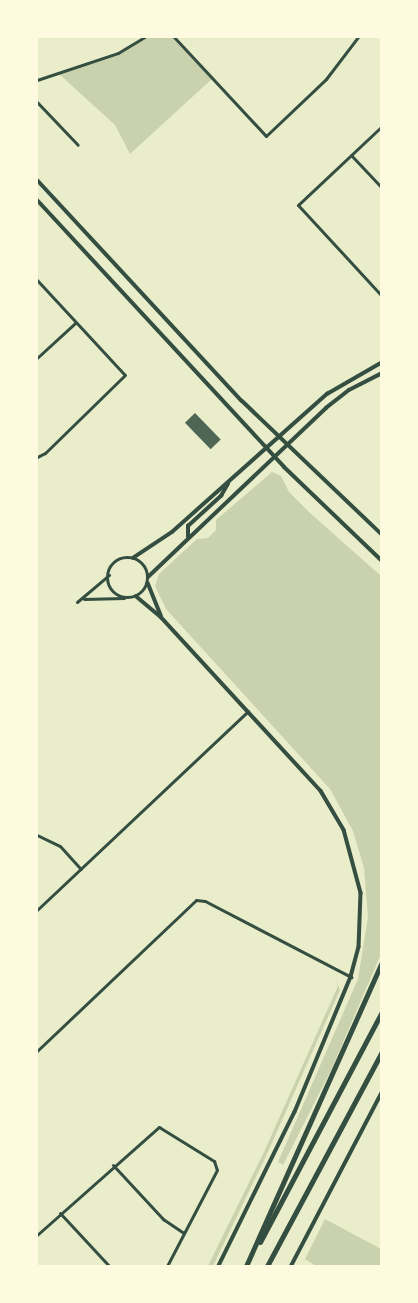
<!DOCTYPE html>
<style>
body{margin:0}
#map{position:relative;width:418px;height:1303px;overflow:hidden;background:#e9edc9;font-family:Helvetica,sans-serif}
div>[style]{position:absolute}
.green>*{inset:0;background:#cad2ad}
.building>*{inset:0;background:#4f6655;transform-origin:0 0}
.minor>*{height:3px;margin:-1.5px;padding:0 1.5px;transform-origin:1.5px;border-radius:1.5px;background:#344e41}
.tertiary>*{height:3.5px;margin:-1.75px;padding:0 1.75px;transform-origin:1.75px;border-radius:1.75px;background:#344e41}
.tertiary>.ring{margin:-1.75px;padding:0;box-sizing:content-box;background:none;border:3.5px solid #344e41;border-radius:50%}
.secondary>*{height:4px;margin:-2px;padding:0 2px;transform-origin:2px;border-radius:2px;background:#344e41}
.motorway>*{height:5px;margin:-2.5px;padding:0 2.5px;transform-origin:2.5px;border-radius:2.5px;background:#344e41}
span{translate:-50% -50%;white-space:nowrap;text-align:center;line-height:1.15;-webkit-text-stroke:3px #fefae0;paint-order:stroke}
.frame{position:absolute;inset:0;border:38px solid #fefae0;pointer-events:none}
</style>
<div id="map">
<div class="green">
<i style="clip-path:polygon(149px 37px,174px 37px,213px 78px,130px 154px,115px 125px,58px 73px,110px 58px)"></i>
<i style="clip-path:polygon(272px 472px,281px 476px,289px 492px,309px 512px,381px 576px,381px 954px,332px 1068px,283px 1165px,278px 1162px,358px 979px,368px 917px,364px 868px,353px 831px,330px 789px,166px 609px,155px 586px,159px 574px,197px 539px,208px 538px,216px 530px,216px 520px)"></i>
<i style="clip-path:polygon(335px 977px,340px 990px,267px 1154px,213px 1266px,208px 1266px,264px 1152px,338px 986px)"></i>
<i style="clip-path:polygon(325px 1219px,381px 1249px,381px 1266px,316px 1266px,305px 1259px)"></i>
</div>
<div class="building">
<i style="left:195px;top:413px;width:37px;height:14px;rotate:46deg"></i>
</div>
<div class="minor">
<i style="left:174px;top:37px;width:135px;rotate:47.1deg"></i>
<i style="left:266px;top:136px;width:83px;rotate:-43.5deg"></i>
<i style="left:326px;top:79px;width:53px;rotate:-52.7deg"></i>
<i style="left:37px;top:80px;width:85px;rotate:-18.4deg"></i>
<i style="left:118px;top:53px;width:31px;rotate:-31deg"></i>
<i style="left:37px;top:102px;width:59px;rotate:46.4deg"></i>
<i style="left:381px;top:127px;width:114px;rotate:136.8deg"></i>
<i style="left:298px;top:205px;width:122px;rotate:47.3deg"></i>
<i style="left:351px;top:155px;width:44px;rotate:46.8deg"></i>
<i style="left:37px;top:280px;width:129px;rotate:47.2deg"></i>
<i style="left:125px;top:375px;width:112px;rotate:135.7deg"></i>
<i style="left:45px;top:453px;width:9px;rotate:153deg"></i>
<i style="left:37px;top:358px;width:52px;rotate:-42.6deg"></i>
<i style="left:84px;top:599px;width:40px;rotate:-1.4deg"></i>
<i style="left:77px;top:602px;width:42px;rotate:-40.2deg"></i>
<i style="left:37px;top:835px;width:25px;rotate:26deg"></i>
<i style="left:60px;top:846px;width:31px;rotate:48deg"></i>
<i style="left:37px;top:910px;width:290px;rotate:-43.3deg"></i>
<i style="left:37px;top:1051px;width:219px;rotate:-43.5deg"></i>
<i style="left:196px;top:900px;width:9px;rotate:6deg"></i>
<i style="left:205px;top:901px;width:165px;rotate:27.5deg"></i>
<i style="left:113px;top:1165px;width:74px;rotate:47.2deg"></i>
<i style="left:163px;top:1219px;width:25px;rotate:34deg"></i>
<i style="left:60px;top:1213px;width:72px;rotate:47.2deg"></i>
<i style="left:37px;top:1235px;width:163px;rotate:-41.5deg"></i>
<i style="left:159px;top:1127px;width:65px;rotate:31.7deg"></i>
<i style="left:214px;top:1161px;width:9px;rotate:72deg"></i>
<i style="left:217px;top:1170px;width:108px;rotate:117.5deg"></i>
</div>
<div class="tertiary">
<i style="left:188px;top:537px;width:11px;rotate:-90deg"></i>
<i style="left:188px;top:526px;width:45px;rotate:-42.3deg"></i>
<i style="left:221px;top:496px;width:14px;rotate:-60deg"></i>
<i style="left:133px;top:558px;width:47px;rotate:-33.7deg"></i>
<i style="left:172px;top:532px;width:208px;rotate:-41.7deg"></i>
<i style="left:327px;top:394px;width:62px;rotate:-29.9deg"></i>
<i class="ring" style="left:108px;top:558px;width:36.5px;height:36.5px"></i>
<i style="left:148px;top:577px;width:245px;rotate:-43.5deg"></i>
<i style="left:326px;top:408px;width:29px;rotate:-38deg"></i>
<i style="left:349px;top:390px;width:36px;rotate:-27deg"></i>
<i style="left:148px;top:583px;width:35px;rotate:68deg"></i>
<i style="left:136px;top:596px;width:33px;rotate:40deg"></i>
<i style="left:161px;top:617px;width:236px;rotate:47.4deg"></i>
<i style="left:321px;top:791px;width:45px;rotate:59.5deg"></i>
<i style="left:344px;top:830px;width:65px;rotate:74.9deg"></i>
<i style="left:361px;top:893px;width:54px;rotate:92.1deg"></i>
<i style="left:359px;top:947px;width:31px;rotate:105deg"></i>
<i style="left:351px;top:977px;width:146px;rotate:112.5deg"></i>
<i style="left:295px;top:1112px;width:172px;rotate:116.3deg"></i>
<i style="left:291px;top:1266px;width:194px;rotate:-62.4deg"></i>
</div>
<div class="secondary">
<i style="left:37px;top:180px;width:301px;rotate:47.2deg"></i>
<i style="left:242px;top:401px;width:192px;rotate:43.7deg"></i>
<i style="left:37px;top:200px;width:364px;rotate:47.2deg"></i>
<i style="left:284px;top:467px;width:134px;rotate:43.8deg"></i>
</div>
<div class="motorway">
<i style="left:260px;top:1242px;width:259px;rotate:-62.1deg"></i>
<i style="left:246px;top:1266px;width:331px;rotate:-65.9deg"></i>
<i style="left:267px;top:1266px;width:242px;rotate:-61.8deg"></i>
</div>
<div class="frame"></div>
</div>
